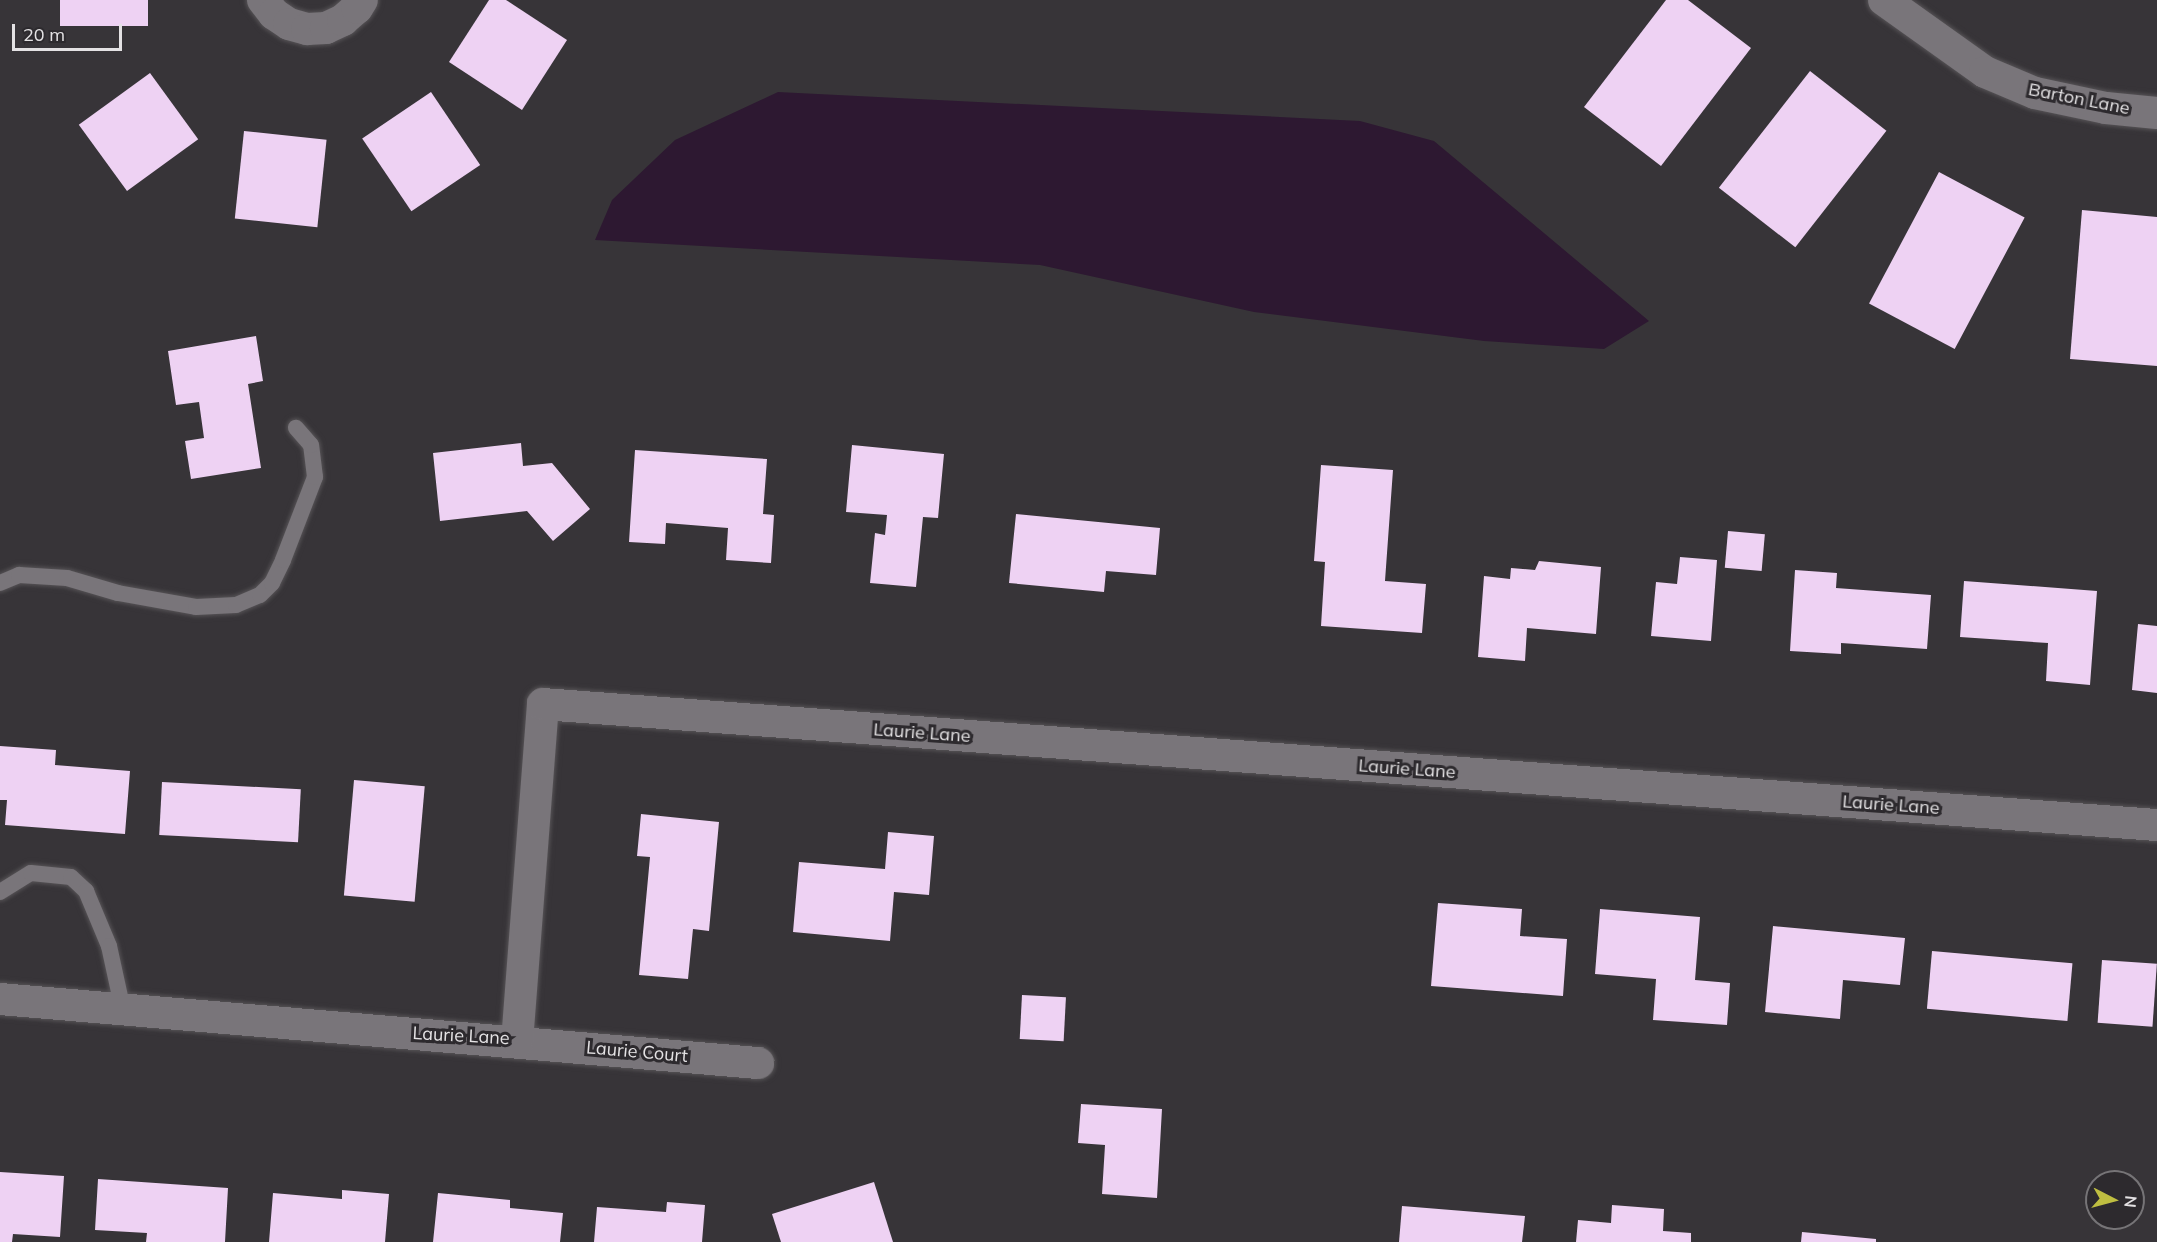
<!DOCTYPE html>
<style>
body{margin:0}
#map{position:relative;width:2157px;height:1242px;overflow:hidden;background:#373438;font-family:Mulish,sans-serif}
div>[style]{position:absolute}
.water>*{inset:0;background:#2d1831}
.building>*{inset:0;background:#eed2f3;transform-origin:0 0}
.roads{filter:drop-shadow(0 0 2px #565356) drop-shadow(0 0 2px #565356)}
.lane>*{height:16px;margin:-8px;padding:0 8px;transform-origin:8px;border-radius:8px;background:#79757a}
.street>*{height:32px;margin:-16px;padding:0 16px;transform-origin:16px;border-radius:16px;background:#79757a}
span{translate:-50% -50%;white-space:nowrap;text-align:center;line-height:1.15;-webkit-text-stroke:6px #2d2a2e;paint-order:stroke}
.street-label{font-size:18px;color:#e4e2e4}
.north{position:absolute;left:2085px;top:1170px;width:60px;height:60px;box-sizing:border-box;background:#2d2a2e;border:2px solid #767477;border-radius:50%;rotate:96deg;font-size:16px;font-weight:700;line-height:24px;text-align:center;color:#e4e2e4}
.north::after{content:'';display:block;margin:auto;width:21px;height:27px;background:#bfbe41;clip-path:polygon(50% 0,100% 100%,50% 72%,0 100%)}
.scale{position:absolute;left:12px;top:24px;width:110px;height:27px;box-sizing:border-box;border:3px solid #e4e2e4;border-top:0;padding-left:8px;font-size:18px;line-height:21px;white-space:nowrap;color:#e4e2e4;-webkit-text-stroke:4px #2d2a2e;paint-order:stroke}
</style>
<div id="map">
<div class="water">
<i style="clip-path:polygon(778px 92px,1360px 121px,1434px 141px,1649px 321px,1604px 349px,1484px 341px,1254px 312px,1040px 265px,595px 240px,612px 200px,675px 140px)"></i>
</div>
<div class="building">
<i style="left:60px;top:0;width:88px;height:26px"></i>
<i style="clip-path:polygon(489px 0,506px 0,567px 40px,522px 110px,449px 62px)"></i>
<i style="clip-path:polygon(1666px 0,1688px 0,1751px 48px,1661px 166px,1584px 107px)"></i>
<i style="left:1810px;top:71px;width:97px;height:148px;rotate:38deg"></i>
<i style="left:150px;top:73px;width:82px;height:88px;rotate:54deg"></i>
<i style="left:431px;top:92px;width:88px;height:83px;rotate:56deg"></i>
<i style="left:244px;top:131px;width:83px;height:88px;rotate:6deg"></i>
<i style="left:1939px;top:172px;width:97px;height:149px;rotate:28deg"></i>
<i style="clip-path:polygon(2082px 210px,2157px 217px,2157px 366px,2070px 359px)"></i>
<i style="clip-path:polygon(256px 336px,263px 381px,248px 384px,261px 468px,191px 479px,185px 441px,204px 438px,199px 402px,176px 405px,168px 351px)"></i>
<i style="clip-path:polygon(521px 443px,523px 466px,552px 463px,590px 509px,553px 541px,527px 511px,440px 521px,433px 453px)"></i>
<i style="clip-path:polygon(852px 445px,944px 454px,938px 518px,923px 517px,916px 587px,870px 583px,875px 533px,885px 535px,887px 515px,846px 512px)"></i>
<i style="clip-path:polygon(635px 450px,767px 459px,763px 514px,774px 515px,771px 563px,726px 560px,728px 528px,666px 523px,665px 544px,629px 542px)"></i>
<i style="clip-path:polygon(1321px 465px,1393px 470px,1385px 581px,1426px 584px,1422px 633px,1321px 626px,1325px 562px,1314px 561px)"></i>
<i style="clip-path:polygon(1016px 514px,1160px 528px,1156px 575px,1106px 571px,1104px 592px,1009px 583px)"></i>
<i style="left:1728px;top:531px;width:37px;height:37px;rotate:5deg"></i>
<i style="clip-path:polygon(1680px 557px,1717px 560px,1711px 641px,1651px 636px,1656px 582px,1677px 584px)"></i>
<i style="clip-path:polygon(1539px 561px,1601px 567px,1596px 634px,1527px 628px,1525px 661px,1478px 657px,1484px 576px,1510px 579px,1511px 568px,1535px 570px)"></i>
<i style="clip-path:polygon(1795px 570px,1837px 573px,1836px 588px,1931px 595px,1927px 649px,1841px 643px,1841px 654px,1790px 651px)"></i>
<i style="clip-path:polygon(1964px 581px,2097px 591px,2090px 685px,2046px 681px,2048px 643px,1960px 637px)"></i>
<i style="clip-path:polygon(2138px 624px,2157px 626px,2157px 693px,2132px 690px)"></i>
<i style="clip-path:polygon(0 746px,56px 750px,55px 765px,130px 771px,125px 834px,5px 825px,7px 800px,0 800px)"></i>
<i style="left:354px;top:780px;width:71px;height:116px;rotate:5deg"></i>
<i style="left:162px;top:782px;width:139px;height:53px;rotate:3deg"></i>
<i style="clip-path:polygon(641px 814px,719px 822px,709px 931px,693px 929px,688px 979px,639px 975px,650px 857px,637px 856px)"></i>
<i style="clip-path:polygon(888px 832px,934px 836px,929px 895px,894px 892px,890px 941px,793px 932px,799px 862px,885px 869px)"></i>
<i style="clip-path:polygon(1438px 903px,1522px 909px,1520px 936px,1567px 939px,1563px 996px,1431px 986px)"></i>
<i style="clip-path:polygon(1600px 909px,1700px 917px,1695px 980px,1730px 983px,1727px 1025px,1653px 1020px,1656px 979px,1595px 974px)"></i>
<i style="clip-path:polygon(1773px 926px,1905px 938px,1900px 985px,1843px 980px,1840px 1019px,1765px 1012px)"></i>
<i style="left:1932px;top:951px;width:141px;height:58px;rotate:5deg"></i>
<i style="left:2102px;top:960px;width:55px;height:63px;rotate:4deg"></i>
<i style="left:1022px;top:995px;width:44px;height:44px;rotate:3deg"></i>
<i style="clip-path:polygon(1081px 1104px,1162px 1109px,1157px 1198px,1102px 1194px,1105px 1145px,1078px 1143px)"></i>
<i style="clip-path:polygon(0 1172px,64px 1176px,60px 1237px,13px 1234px,12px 1242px,0 1242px)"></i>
<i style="clip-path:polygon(98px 1179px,228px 1188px,225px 1242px,146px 1242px,147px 1233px,95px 1230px)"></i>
<i style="clip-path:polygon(874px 1182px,893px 1242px,781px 1242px,772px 1214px)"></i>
<i style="clip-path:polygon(342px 1190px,389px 1194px,385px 1242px,269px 1242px,273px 1193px,342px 1199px)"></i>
<i style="clip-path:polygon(438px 1193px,510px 1200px,510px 1208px,563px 1213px,560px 1242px,433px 1242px)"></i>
<i style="clip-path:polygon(667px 1202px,705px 1205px,702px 1242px,594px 1242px,597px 1207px,666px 1212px)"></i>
<i style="clip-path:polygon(1612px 1205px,1664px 1209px,1663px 1231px,1691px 1233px,1691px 1242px,1576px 1242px,1578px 1220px,1611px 1223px)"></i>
<i style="clip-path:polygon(1402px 1206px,1525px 1216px,1522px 1242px,1399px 1242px)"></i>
<i style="clip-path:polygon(1802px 1232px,1876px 1239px,1876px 1242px,1801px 1242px)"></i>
</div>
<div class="roads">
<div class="lane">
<i style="left:0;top:583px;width:21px;rotate:-23deg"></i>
<i style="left:19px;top:575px;width:48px;rotate:3.6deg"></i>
<i style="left:67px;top:578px;width:53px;rotate:16.4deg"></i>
<i style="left:118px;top:593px;width:79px;rotate:10.2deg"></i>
<i style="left:196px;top:607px;width:40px;rotate:-2.9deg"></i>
<i style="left:236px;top:605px;width:26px;rotate:-23deg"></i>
<i style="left:260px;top:595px;width:17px;rotate:-45deg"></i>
<i style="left:272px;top:583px;width:25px;rotate:-64deg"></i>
<i style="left:283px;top:560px;width:89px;rotate:-68.9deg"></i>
<i style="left:315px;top:477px;width:32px;rotate:-97deg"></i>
<i style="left:311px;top:445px;width:23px;rotate:-131deg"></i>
<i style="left:0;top:892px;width:36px;rotate:-32deg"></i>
<i style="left:31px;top:873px;width:40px;rotate:5.7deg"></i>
<i style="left:71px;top:877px;width:21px;rotate:43deg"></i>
<i style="left:86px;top:891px;width:60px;rotate:67.3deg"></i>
<i style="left:109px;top:946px;width:66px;rotate:77.7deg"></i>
</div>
<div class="street">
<i style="left:263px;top:0;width:18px;rotate:52deg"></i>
<i style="left:274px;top:14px;width:18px;rotate:34deg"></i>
<i style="left:289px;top:24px;width:19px;rotate:16deg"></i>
<i style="left:307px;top:29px;width:19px;rotate:-3deg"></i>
<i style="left:326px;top:28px;width:19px;rotate:-25deg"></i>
<i style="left:343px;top:20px;width:18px;rotate:-41deg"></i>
<i style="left:357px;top:8px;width:9px;rotate:-58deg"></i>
<i style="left:1884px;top:0;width:124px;rotate:35.5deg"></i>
<i style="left:1985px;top:72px;width:54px;rotate:22.8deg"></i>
<i style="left:2035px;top:93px;width:73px;rotate:11.9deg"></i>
<i style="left:2106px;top:108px;width:51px;rotate:5.6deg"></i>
<i style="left:0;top:999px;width:761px;rotate:4.83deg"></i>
<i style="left:517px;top:1042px;width:339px;rotate:-85.6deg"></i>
<i style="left:543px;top:704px;width:1619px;rotate:4.29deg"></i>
</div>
</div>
<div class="street-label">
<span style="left:2079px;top:99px;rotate:11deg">Barton Lane</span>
<span style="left:922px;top:733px;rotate:4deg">Laurie Lane</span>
<span style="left:1407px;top:769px;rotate:4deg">Laurie Lane</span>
<span style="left:1891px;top:805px;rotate:4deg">Laurie Lane</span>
<span style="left:461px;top:1036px;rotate:3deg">Laurie Lane</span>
<span style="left:637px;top:1052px;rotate:5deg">Laurie Court</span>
</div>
<div class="north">N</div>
<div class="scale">20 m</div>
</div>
